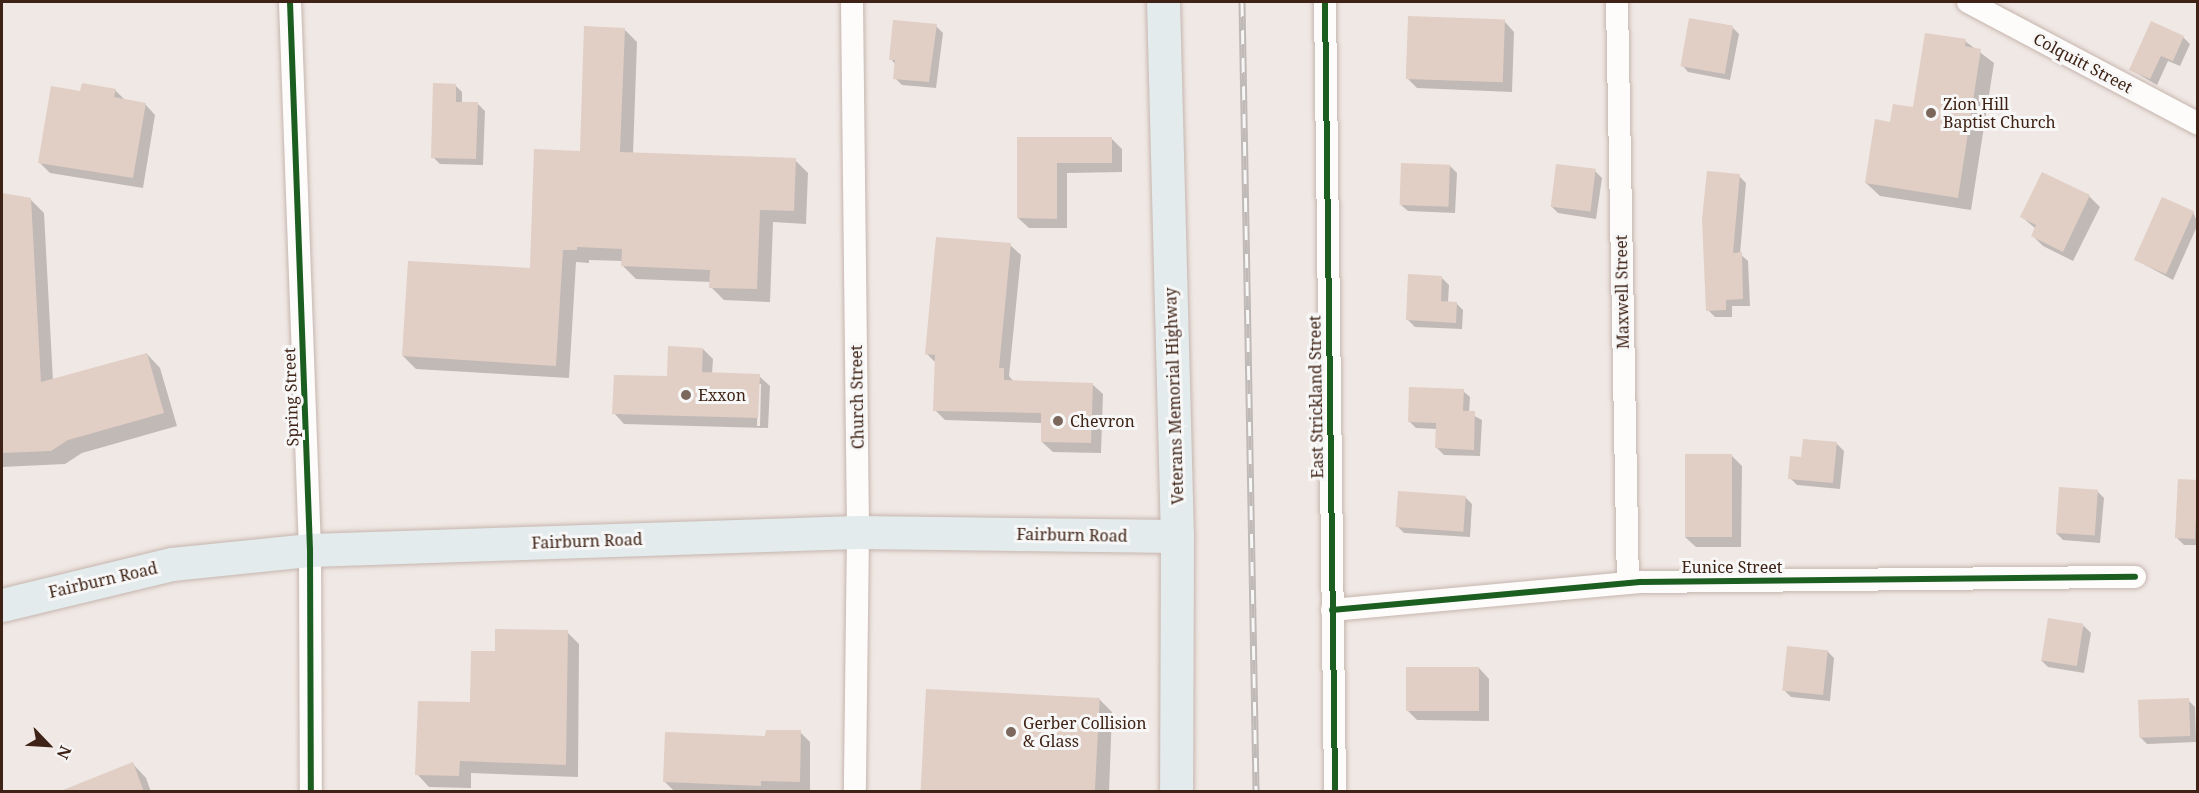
<!DOCTYPE html>
<style>
body{margin:0}
#map{position:relative;width:2199px;height:793px;overflow:hidden;background:#f0e8e4;font-family:"Noto Serif",serif}
div>[style]{position:absolute}
.shadow>*{inset:0;background:#0003}
.building>*{inset:0;background:#e1cec4;transform-origin:0 0}
.roads{filter:drop-shadow(0 0 2px #c6b5ae) drop-shadow(0 0 2px #c6b5ae)}
.street>*{height:22px;margin:-11px;padding:0 11px;transform-origin:11px;border-radius:11px;background:#fdfcfb}
.primary>*{height:33px;margin:-16.5px;padding:0 16.5px;transform-origin:16.5px;border-radius:16.5px;background:#e3ebed}
.rail>*{height:7px;margin-top:-3.5px;transform-origin:0;background:repeating-linear-gradient(90deg,#f7f7f7 0 14px,#bfbab8 0 28px);box-sizing:border-box;border-block:2px solid #bfbab8}
.cycleway>*{height:6px;margin:-3px;padding:0 3px;transform-origin:3px;border-radius:3px;background:#1b5e20}
.dots>*{width:16px;height:16px;translate:-50% -50%;box-sizing:border-box;border:3px solid #f7f7f7;border-radius:50%}
span{translate:-50% -50%;white-space:nowrap;text-align:center;line-height:1.15;-webkit-text-stroke:6px #f7f7f7;paint-order:stroke}
.street-label{font-size:16px;color:#3e2215}
.poi-label{font-size:16px;color:#3e2215}
.left{translate:0 -50%;text-align:left}
.frame{position:absolute;inset:0;border:3px solid #3e2215;pointer-events:none}
.north{position:absolute;left:18px;top:715px;width:60px;height:60px;-webkit-text-stroke:4px #f7f7f7;paint-order:stroke;rotate:115deg;font-size:16px;font-weight:700;line-height:24px;text-align:center;color:#3e2215}
.north::after{content:'';display:block;margin:auto;width:21px;height:27px;background:#3e2215;clip-path:polygon(50% 0,100% 100%,50% 72%,0 100%)}
</style>
<div id="map">
<div class="shadow">
<i style="clip-path:polygon(1504px 21px,1514px 32px,1512px 92px,1417px 88px,1407px 78px)"></i>
<i style="clip-path:polygon(936px 26px,943px 33px,936px 88px,902px 85px,895px 78px,896px 65px,891px 59px)"></i>
<i style="clip-path:polygon(1732px 27px,1739px 34px,1730px 80px,1688px 72px,1682px 65px)"></i>
<i style="clip-path:polygon(624px 29px,637px 42px,633px 154px,795px 160px,808px 173px,806px 224px,773px 222px,770px 302px,724px 300px,711px 287px,711px 282px,636px 279px,623px 266px,623px 261px,589px 260px,589px 263px,576px 262px,569px 378px,416px 369px,403px 356px,531px 270px,581px 152px)"></i>
<i style="clip-path:polygon(2183px 37px,2190px 44px,2180px 66px,2168px 61px,2157px 85px,2131px 70px)"></i>
<i style="clip-path:polygon(1965px 41px,1994px 63px,1971px 210px,1880px 196px,1866px 183px,1891px 123px,1914px 109px)"></i>
<i style="clip-path:polygon(455px 85px,462px 92px,462px 103px,478px 104px,485px 111px,483px 165px,440px 164px,433px 157px)"></i>
<i style="clip-path:polygon(115px 90px,126px 101px,145px 104px,155px 115px,143px 188px,50px 173px,39px 162px,82px 93px)"></i>
<i style="clip-path:polygon(1111px 138px,1122px 149px,1122px 172px,1067px 173px,1067px 228px,1029px 228px,1018px 218px,1019px 139px)"></i>
<i style="clip-path:polygon(1450px 166px,1457px 173px,1455px 213px,1408px 211px,1401px 205px)"></i>
<i style="clip-path:polygon(1595px 171px,1602px 178px,1596px 219px,1558px 213px,1551px 206px)"></i>
<i style="clip-path:polygon(1739px 176px,1746px 183px,1740px 254px,1748px 261px,1750px 306px,1732px 306px,1732px 317px,1715px 317px,1708px 310px)"></i>
<i style="clip-path:polygon(2px 194px,31px 200px,44px 213px,53px 381px,147px 354px,160px 368px,177px 426px,82px 453px,65px 464px,2px 467px)"></i>
<i style="clip-path:polygon(2089px 196px,2100px 207px,2073px 261px,2043px 246px,2033px 236px,2036px 229px,2022px 217px)"></i>
<i style="clip-path:polygon(2193px 212px,2198px 224px,2173px 280px,2136px 260px)"></i>
<i style="clip-path:polygon(1010px 245px,1021px 255px,1009px 376px,1014px 382px,1092px 384px,1103px 394px,1101px 453px,1053px 452px,1042px 442px,1042px 423px,945px 420px,935px 410px,936px 363px,927px 354px)"></i>
<i style="clip-path:polygon(1442px 278px,1449px 285px,1448px 302px,1456px 303px,1463px 310px,1462px 329px,1415px 327px,1408px 320px)"></i>
<i style="clip-path:polygon(evenodd,703px 349px,713px 359px,712px 374px,759px 376px,770px 386px,768px 428px,624px 424px,614px 413px,669px 378px,703px 349px,758px 384px,761px 384px,760px 426px,757px 426px,758px 384px)"></i>
<i style="clip-path:polygon(1463px 391px,1470px 397px,1469px 413px,1482px 420px,1480px 456px,1444px 455px,1437px 448px,1437px 429px,1416px 428px,1409px 421px)"></i>
<i style="clip-path:polygon(1837px 444px,1844px 451px,1840px 489px,1797px 485px,1790px 478px,1803px 458px)"></i>
<i style="clip-path:polygon(1731px 455px,1742px 466px,1741px 547px,1696px 547px,1685px 537px)"></i>
<i style="clip-path:polygon(2198px 481px,2198px 545px,2184px 545px,2177px 538px)"></i>
<i style="clip-path:polygon(2097px 491px,2104px 498px,2100px 543px,2063px 540px,2056px 533px)"></i>
<i style="clip-path:polygon(1465px 497px,1472px 504px,1470px 537px,1404px 533px,1397px 526px)"></i>
<i style="clip-path:polygon(2084px 626px,2091px 633px,2084px 673px,2048px 667px,2041px 660px)"></i>
<i style="clip-path:polygon(567px 632px,579px 644px,578px 777px,471px 773px,471px 788px,429px 787px,417px 774px,471px 704px,497px 652px)"></i>
<i style="clip-path:polygon(1827px 651px,1834px 658px,1830px 701px,1791px 697px,1784px 690px)"></i>
<i style="clip-path:polygon(1479px 668px,1489px 679px,1489px 721px,1417px 720px,1407px 710px)"></i>
<i style="clip-path:polygon(1099px 699px,1112px 712px,1109px 792px,922px 792px)"></i>
<i style="clip-path:polygon(2188px 700px,2195px 707px,2196px 742px,2147px 744px,2140px 737px)"></i>
<i style="clip-path:polygon(800px 732px,810px 742px,810px 791px,674px 791px,664px 781px,767px 738px)"></i>
<i style="clip-path:polygon(133px 764px,146px 778px,151px 792px,63px 792px)"></i>
</div>
<div class="building">
<i style="left:1408px;top:16px;width:97px;height:63px;rotate:2deg"></i>
<i style="left:1689px;top:18px;width:45px;height:49px;rotate:10deg"></i>
<i style="clip-path:polygon(893px 20px,937px 24px,929px 82px,893px 79px,895px 60px,889px 60px)"></i>
<i style="clip-path:polygon(2151px 21px,2184px 36px,2173px 61px,2161px 56px,2150px 79px,2129px 70px)"></i>
<i style="clip-path:polygon(584px 26px,625px 28px,620px 152px,796px 158px,794px 211px,760px 210px,757px 289px,709px 288px,710px 270px,621px 266px,622px 249px,577px 247px,577px 250px,563px 250px,556px 366px,402px 356px,408px 261px,530px 268px,534px 149px,580px 151px)"></i>
<i style="clip-path:polygon(1925px 33px,1966px 39px,1965px 46px,1981px 49px,1958px 198px,1865px 183px,1875px 119px,1890px 122px,1893px 104px,1913px 107px)"></i>
<i style="clip-path:polygon(82px 83px,116px 89px,114px 97px,146px 103px,133px 178px,38px 163px,51px 86px,80px 91px)"></i>
<i style="clip-path:polygon(433px 83px,456px 84px,456px 102px,478px 102px,476px 159px,431px 158px)"></i>
<i style="clip-path:polygon(1017px 137px,1112px 137px,1112px 163px,1057px 163px,1057px 219px,1017px 218px)"></i>
<i style="left:1401px;top:163px;width:49px;height:42px;rotate:2deg"></i>
<i style="left:1556px;top:164px;width:40px;height:43px;rotate:7deg"></i>
<i style="clip-path:polygon(1707px 171px,1740px 174px,1733px 253px,1742px 252px,1743px 299px,1726px 300px,1726px 310px,1706px 311px,1702px 219px)"></i>
<i style="clip-path:polygon(2042px 172px,2090px 195px,2063px 252px,2031px 236px,2036px 225px,2020px 217px)"></i>
<i style="clip-path:polygon(2px 193px,31px 198px,41px 382px,147px 353px,164px 413px,68px 440px,51px 451px,2px 453px)"></i>
<i style="left:2162px;top:197px;width:35px;height:69px;rotate:24deg"></i>
<i style="clip-path:polygon(936px 237px,1011px 243px,999px 368px,1004px 368px,1004px 380px,1093px 383px,1091px 443px,1041px 442px,1041px 413px,933px 411px,935px 355px,925px 354px)"></i>
<i style="clip-path:polygon(1408px 274px,1442px 276px,1441px 301px,1457px 302px,1456px 323px,1406px 320px)"></i>
<i style="clip-path:polygon(668px 346px,703px 348px,702px 372px,760px 374px,758px 418px,612px 414px,614px 375px,667px 376px)"></i>
<i style="clip-path:polygon(1409px 387px,1464px 389px,1463px 411px,1475px 411px,1474px 450px,1435px 448px,1436px 423px,1408px 422px)"></i>
<i style="clip-path:polygon(1803px 439px,1837px 442px,1833px 483px,1788px 479px,1790px 456px,1801px 457px)"></i>
<i style="left:1685px;top:454px;width:47px;height:83px"></i>
<i style="left:2178px;top:479px;width:20px;height:59px;rotate:3deg"></i>
<i style="left:2059px;top:487px;width:39px;height:46px;rotate:4deg"></i>
<i style="left:1398px;top:491px;width:68px;height:36px;rotate:4deg"></i>
<i style="left:2048px;top:618px;width:36px;height:43px;rotate:9deg"></i>
<i style="clip-path:polygon(495px 629px,568px 630px,566px 765px,460px 761px,459px 776px,415px 775px,418px 701px,470px 702px,471px 651px,495px 651px)"></i>
<i style="left:1787px;top:646px;width:41px;height:45px;rotate:6deg"></i>
<i style="left:1406px;top:667px;width:73px;height:44px"></i>
<i style="left:926px;top:689px;width:174px;height:103px;rotate:3deg"></i>
<i style="left:2189px;top:698px;width:38px;height:51px;rotate:88deg"></i>
<i style="clip-path:polygon(766px 730px,801px 730px,800px 782px,761px 781px,761px 786px,663px 782px,665px 732px,765px 736px)"></i>
<i style="clip-path:polygon(133px 762px,144px 792px,63px 792px,63px 790px)"></i>
</div>
<div class="roads">
<div class="street">
<i style="left:290px;top:2px;width:548px;rotate:87.91deg"></i>
<i style="left:310px;top:550px;width:242px;rotate:89.8deg"></i>
<i style="left:852px;top:2px;width:530px;rotate:89.35deg"></i>
<i style="left:858px;top:532px;width:260px;rotate:90.7deg"></i>
<i style="left:1325px;top:2px;width:790px;rotate:89.27deg"></i>
<i style="left:1617px;top:2px;width:581px;rotate:88.92deg"></i>
<i style="left:1968px;top:2px;width:260px;rotate:27.9deg"></i>
<i style="left:1332px;top:610px;width:309px;rotate:-5.2deg"></i>
<i style="left:1640px;top:582px;width:495px;rotate:-0.6deg"></i>
</div>
<div class="primary">
<i style="left:1163px;top:2px;width:534px;rotate:88.5deg"></i>
<i style="left:1177px;top:536px;width:256px;rotate:90.2deg"></i>
<i style="left:2px;top:605px;width:175px;rotate:-13.6deg"></i>
<i style="left:172px;top:564px;width:139px;rotate:-5.8deg"></i>
<i style="left:310px;top:550px;width:548px;rotate:-1.88deg"></i>
<i style="left:858px;top:532px;width:319px;rotate:0.7deg"></i>
</div>
</div>
<div class="rail">
<i style="left:1242px;top:2px;width:790px;rotate:88.98deg"></i>
</div>
<div class="cycleway">
<i style="left:290px;top:2px;width:548px;rotate:87.91deg"></i>
<i style="left:310px;top:550px;width:242px;rotate:89.8deg"></i>
<i style="left:1325px;top:2px;width:790px;rotate:89.27deg"></i>
<i style="left:1332px;top:610px;width:309px;rotate:-5.2deg"></i>
<i style="left:1640px;top:582px;width:495px;rotate:-0.6deg"></i>
</div>
<div class="dots">
<i style="left:1931px;top:113px;background:#7c675d"></i>
<i style="left:686px;top:395px;background:#7c675d"></i>
<i style="left:1058px;top:421px;background:#7c675d"></i>
<i style="left:1011px;top:732px;background:#7c675d"></i>
</div>
<div class="street-label">
<span style="left:2083px;top:63px;rotate:28deg">Colquitt Street</span>
<span style="left:1622px;top:292px;rotate:-91deg">Maxwell Street</span>
<span style="left:1174px;top:396px;rotate:-92deg">Veterans Memorial Highway</span>
<span style="left:291px;top:397px;rotate:-92deg">Spring Street</span>
<span style="left:857px;top:397px;rotate:-91deg">Church Street</span>
<span style="left:1316px;top:397px;rotate:-91deg">East Strickland Street</span>
<span style="left:1072px;top:535px;rotate:1deg">Fairburn Road</span>
<span style="left:587px;top:541px;rotate:-2deg">Fairburn Road</span>
<span style="left:1732px;top:567px">Eunice Street</span>
<span style="left:103px;top:580px;rotate:-13deg">Fairburn Road</span>
</div>
<div class="poi-label">
<span class="left" style="left:1943px;top:113px">Zion Hill<br>Baptist Church</span>
<span class="left" style="left:698px;top:395px">Exxon</span>
<span class="left" style="left:1070px;top:421px">Chevron</span>
<span class="left" style="left:1023px;top:732px">Gerber Collision<br>&amp; Glass</span>
</div>
<div class="frame"></div>
<div class="north">N</div>
</div>
